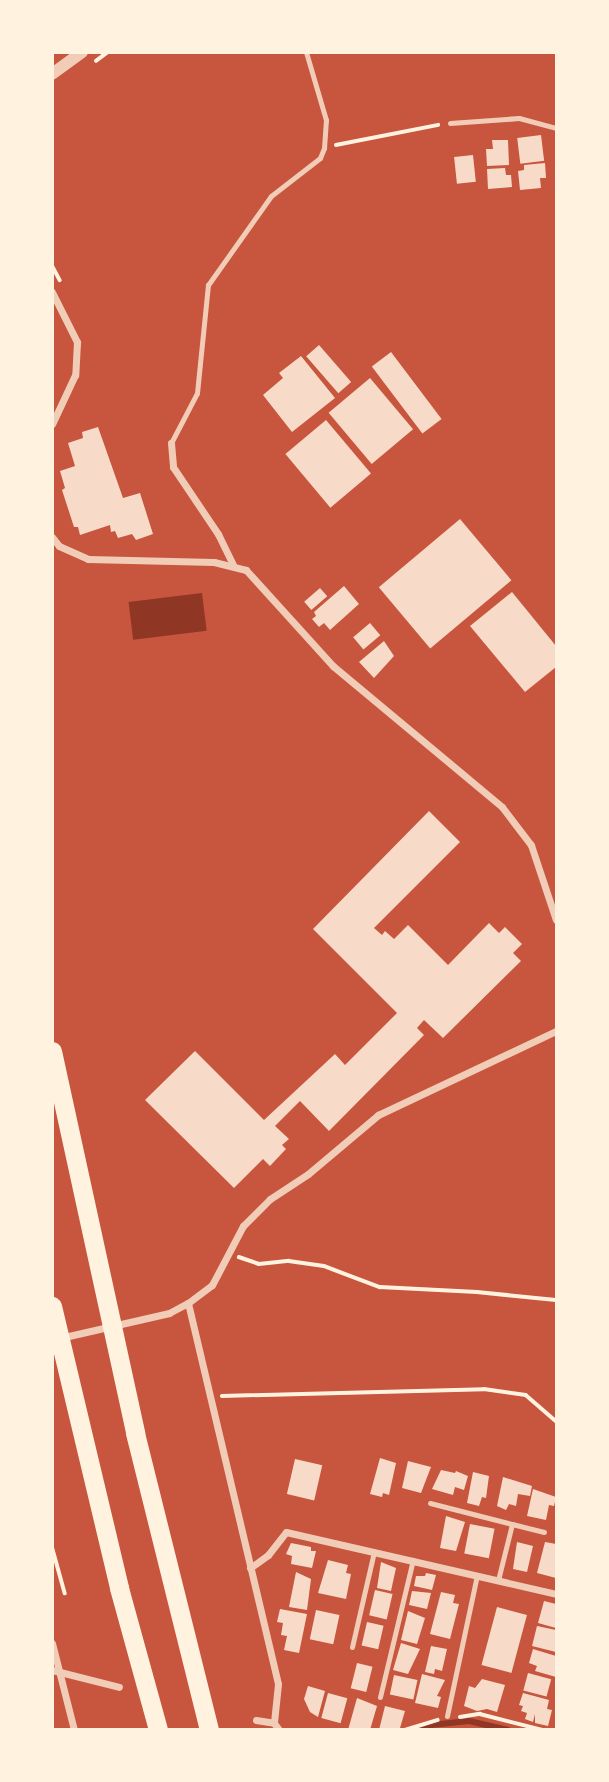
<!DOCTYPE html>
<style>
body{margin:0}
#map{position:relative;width:609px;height:1782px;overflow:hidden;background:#c8553d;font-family:"Asap Condensed",sans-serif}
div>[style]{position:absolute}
.water>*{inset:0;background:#8f3625;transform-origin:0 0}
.stream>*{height:6px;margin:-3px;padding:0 3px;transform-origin:3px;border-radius:3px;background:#8f3625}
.building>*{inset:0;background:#f7dbc8;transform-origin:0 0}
.path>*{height:3.5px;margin:-1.75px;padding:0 1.75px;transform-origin:1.75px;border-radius:1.75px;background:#fff3e0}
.service>*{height:5px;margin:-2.5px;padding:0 2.5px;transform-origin:2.5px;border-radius:2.5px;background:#f1ccb7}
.minor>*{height:7px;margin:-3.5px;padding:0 3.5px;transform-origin:3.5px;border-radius:3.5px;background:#f1ccb7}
.tertiary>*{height:12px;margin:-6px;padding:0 6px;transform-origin:6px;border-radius:6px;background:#f1ccb7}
.motorway>*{height:19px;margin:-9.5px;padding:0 9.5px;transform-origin:9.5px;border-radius:9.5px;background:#fff3e0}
span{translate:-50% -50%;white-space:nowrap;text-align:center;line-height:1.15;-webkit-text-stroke:7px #fff3e0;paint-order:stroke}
.frame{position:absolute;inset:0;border:54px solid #fff3e0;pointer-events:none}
</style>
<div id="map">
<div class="water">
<i style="left:202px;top:593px;width:38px;height:74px;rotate:83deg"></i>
</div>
<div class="stream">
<i style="left:422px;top:1730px;width:10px;rotate:-29deg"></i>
<i style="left:431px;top:1725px;width:38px;rotate:-6deg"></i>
<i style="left:469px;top:1721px;width:40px;rotate:13deg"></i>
</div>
<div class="building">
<i style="left:541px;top:135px;width:26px;height:24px;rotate:83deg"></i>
<i style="clip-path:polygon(492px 140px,508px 140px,509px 165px,487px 166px,486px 149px,493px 149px)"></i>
<i style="left:473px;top:155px;width:27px;height:19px;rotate:84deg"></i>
<i style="clip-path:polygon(545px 163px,546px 178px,540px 178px,541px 188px,520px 190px,518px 171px,524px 170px,524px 165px)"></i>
<i style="clip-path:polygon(505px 168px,506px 175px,511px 175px,512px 187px,488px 189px,487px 169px)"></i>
<i style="left:319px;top:345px;width:49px;height:17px;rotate:49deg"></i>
<i style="left:391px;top:352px;width:84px;height:24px;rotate:53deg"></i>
<i style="clip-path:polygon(301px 356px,335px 398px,292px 432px,263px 395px,283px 378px,279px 373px)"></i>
<i style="left:370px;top:378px;width:67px;height:54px;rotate:50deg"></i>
<i style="left:326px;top:420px;width:70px;height:53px;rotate:50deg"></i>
<i style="clip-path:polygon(98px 427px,123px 498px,140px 493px,153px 534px,136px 540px,132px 534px,118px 538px,115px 531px,111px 532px,110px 525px,80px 535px,78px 527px,74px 527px,62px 490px,65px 488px,60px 471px,75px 466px,68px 443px,83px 438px,82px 432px)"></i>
<i style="left:460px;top:519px;width:80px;height:106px;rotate:50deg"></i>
<i style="clip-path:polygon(344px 586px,359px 604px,330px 630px,324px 623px,319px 627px,312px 619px,316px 616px,314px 612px)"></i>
<i style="left:320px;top:588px;width:11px;height:21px;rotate:49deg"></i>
<i style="clip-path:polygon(512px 592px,556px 646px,556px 667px,525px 692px,470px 626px)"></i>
<i style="left:370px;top:623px;width:16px;height:22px;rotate:50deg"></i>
<i style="clip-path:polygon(384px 641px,394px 656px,374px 678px,359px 662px)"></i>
<i style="clip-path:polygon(429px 811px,460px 842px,374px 928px,382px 935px,385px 931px,394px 939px,408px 925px,448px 965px,489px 923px,499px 933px,505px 927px,522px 944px,513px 953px,521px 961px,443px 1038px,424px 1020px,417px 1028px,424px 1035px,329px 1131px,300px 1101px,275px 1126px,289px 1139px,282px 1145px,286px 1149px,270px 1166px,263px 1159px,234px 1188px,145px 1100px,195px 1051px,264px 1120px,335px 1054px,345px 1065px,397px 1013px,313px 929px)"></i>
<i style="clip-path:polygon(380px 1458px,396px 1463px,389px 1495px,383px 1493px,382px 1497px,370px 1494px)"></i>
<i style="left:295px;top:1459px;width:28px;height:36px;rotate:13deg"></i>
<i style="clip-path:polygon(408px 1461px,431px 1467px,421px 1493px,402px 1488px)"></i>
<i style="clip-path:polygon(441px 1470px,455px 1473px,456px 1471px,468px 1476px,464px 1490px,455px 1487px,453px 1495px,432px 1489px)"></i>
<i style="clip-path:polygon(473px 1472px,489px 1476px,486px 1498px,482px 1497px,479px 1506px,467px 1503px)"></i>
<i style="clip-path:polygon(503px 1477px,532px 1486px,530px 1496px,518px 1494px,516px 1506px,509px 1504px,506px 1510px,497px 1506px)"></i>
<i style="clip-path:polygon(533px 1489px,556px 1497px,554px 1506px,549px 1505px,546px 1520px,527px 1516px)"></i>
<i style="clip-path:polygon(446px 1516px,465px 1522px,456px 1551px,440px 1548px)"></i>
<i style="left:470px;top:1524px;width:25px;height:30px;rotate:11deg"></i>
<i style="clip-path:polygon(517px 1542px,533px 1546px,527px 1572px,513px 1569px)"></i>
<i style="clip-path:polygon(545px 1542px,556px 1544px,556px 1578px,537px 1573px)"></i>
<i style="clip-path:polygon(291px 1543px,311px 1547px,311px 1551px,316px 1551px,312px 1568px,291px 1564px,292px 1556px,286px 1554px)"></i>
<i style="clip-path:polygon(328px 1560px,348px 1565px,346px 1573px,351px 1574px,346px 1599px,318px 1593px)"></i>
<i style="clip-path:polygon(381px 1562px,396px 1568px,391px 1591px,377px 1588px)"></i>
<i style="clip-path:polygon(296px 1572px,311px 1579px,307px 1610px,289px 1607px)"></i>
<i style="clip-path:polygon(426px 1573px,436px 1575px,432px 1590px,414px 1586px,416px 1576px,425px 1576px)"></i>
<i style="left:375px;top:1590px;width:18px;height:26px;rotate:13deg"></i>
<i style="clip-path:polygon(412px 1591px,431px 1593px,427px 1609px,409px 1605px)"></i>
<i style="clip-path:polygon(441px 1592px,455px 1595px,453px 1603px,459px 1604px,450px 1639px,430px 1634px)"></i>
<i style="clip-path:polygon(544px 1601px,556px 1604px,556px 1628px,538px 1623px)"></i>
<i style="left:497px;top:1607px;width:31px;height:60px;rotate:15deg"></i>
<i style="clip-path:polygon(280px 1609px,307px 1614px,299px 1653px,284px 1650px,287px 1636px,281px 1635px,283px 1623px,277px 1622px)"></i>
<i style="left:316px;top:1610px;width:24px;height:30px;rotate:12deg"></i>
<i style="clip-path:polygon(408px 1611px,425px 1618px,417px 1644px,401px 1640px)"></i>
<i style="left:367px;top:1622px;width:17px;height:24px;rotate:13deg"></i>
<i style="clip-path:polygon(537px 1626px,556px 1630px,556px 1652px,532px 1646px)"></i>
<i style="clip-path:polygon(401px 1643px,420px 1649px,408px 1674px,393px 1670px)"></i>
<i style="clip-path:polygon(431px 1646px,447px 1649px,442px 1671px,435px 1669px,434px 1674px,425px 1672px)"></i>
<i style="clip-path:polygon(533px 1649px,556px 1656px,556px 1677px,535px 1671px,537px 1666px,529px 1663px)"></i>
<i style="left:357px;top:1663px;width:16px;height:26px;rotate:14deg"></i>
<i style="left:528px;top:1673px;width:24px;height:18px;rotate:15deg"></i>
<i style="clip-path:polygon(422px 1674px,445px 1680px,437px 1696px,441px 1697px,438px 1708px,415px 1703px)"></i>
<i style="left:394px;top:1675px;width:24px;height:20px;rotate:12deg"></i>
<i style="clip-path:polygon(482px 1679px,505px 1685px,497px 1712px,487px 1709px,477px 1711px,464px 1706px,469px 1686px,475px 1688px)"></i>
<i style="clip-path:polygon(308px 1686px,325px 1691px,318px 1717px,310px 1712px,304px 1699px)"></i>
<i style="left:328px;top:1693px;width:20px;height:26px;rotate:15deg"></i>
<i style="clip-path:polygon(523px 1693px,549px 1700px,547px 1709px,552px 1710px,548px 1726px,535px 1723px,535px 1714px,533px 1722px,525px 1719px,527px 1713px,521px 1711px,523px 1706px,519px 1705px)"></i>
<i style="clip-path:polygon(357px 1698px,377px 1706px,370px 1730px,348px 1730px)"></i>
<i style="clip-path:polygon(385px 1706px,405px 1711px,400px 1728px,379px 1730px)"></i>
</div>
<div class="path">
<i style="left:96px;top:61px;width:15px;rotate:-37deg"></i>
<i style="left:336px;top:145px;width:104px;rotate:-11.1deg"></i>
<i style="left:52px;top:265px;width:17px;rotate:62deg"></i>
<i style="left:239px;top:1257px;width:21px;rotate:19deg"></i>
<i style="left:259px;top:1264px;width:30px;rotate:-6deg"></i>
<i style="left:289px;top:1261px;width:35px;rotate:8deg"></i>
<i style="left:324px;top:1266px;width:60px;rotate:20.6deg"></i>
<i style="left:380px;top:1287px;width:97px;rotate:3deg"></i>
<i style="left:477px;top:1292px;width:79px;rotate:5.8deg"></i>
<i style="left:222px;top:1396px;width:262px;rotate:-1.5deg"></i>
<i style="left:484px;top:1389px;width:42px;rotate:8.1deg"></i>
<i style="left:526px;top:1395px;width:40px;rotate:41deg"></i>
<i style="left:52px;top:1546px;width:49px;rotate:74.5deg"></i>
<i style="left:460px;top:1717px;width:20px;rotate:-9deg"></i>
<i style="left:480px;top:1714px;width:65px;rotate:14.3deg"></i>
<i style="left:405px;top:1730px;width:34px;rotate:-17deg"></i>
<i style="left:476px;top:1730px;width:4px"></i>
</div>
<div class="service">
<i style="left:450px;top:123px;width:69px;rotate:-4.1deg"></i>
<i style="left:519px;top:118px;width:38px;rotate:15deg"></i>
<i style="left:171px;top:443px;width:56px;rotate:-62.5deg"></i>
<i style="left:197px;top:393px;width:109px;rotate:-84.2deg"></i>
<i style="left:208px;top:285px;width:109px;rotate:-54.7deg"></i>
<i style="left:271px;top:196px;width:62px;rotate:-37.8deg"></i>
<i style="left:320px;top:158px;width:11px;rotate:-68deg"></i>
<i style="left:324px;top:148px;width:28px;rotate:-86deg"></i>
<i style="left:326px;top:120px;width:71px;rotate:-106.4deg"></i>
<i style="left:430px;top:1503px;width:85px;rotate:14.4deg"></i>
<i style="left:512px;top:1524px;width:58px;rotate:104deg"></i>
<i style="left:512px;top:1524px;width:33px;rotate:14deg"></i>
<i style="left:352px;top:1647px;width:98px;rotate:-77deg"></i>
<i style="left:380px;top:1697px;width:141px;rotate:-76.5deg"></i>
<i style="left:447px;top:1716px;width:144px;rotate:-78deg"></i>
</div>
<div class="minor">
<i style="left:52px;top:292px;width:56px;rotate:63.4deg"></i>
<i style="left:77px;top:342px;width:33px;rotate:93deg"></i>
<i style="left:75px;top:375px;width:54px;rotate:115.1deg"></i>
<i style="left:171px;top:443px;width:24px;rotate:85deg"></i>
<i style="left:173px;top:467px;width:81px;rotate:56.1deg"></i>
<i style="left:218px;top:534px;width:34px;rotate:64deg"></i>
<i style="left:52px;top:537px;width:11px;rotate:52deg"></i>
<i style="left:59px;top:546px;width:32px;rotate:24deg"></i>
<i style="left:88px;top:559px;width:126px;rotate:1.4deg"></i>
<i style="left:214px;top:562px;width:33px;rotate:14deg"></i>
<i style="left:246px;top:570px;width:130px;rotate:47.8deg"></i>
<i style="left:333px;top:666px;width:220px;rotate:39.8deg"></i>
<i style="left:502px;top:807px;width:48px;rotate:52.7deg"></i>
<i style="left:531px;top:845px;width:79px;rotate:71.6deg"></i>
<i style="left:188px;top:1303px;width:391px;rotate:76.7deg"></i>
<i style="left:278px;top:1684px;width:39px;rotate:96deg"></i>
<i style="left:274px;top:1723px;width:9px;rotate:54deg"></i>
<i style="left:60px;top:1338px;width:112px;rotate:-12.9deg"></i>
<i style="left:169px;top:1313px;width:21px;rotate:-28deg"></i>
<i style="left:188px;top:1303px;width:30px;rotate:-37deg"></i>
<i style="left:212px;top:1285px;width:67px;rotate:-62.3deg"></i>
<i style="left:243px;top:1226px;width:38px;rotate:-45deg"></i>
<i style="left:270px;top:1199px;width:45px;rotate:-33.3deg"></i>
<i style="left:308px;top:1174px;width:92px;rotate:-40.1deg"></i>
<i style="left:378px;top:1115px;width:197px;rotate:-25.3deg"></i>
<i style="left:250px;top:1568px;width:22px;rotate:-36deg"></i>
<i style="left:268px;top:1555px;width:29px;rotate:-52deg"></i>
<i style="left:286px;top:1532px;width:277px;rotate:12.9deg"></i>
<i style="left:52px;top:1643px;width:90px;rotate:75.8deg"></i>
<i style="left:52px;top:1670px;width:69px;rotate:14.2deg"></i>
<i style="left:256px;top:1720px;width:18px;rotate:9deg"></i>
</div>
<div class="tertiary">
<i style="left:52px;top:74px;width:37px;rotate:-36deg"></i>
</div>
<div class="motorway">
<i style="left:52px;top:1051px;width:391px;rotate:77.7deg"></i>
<i style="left:135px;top:1433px;width:306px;rotate:76deg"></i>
<i style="left:52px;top:1306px;width:290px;rotate:76.6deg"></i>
<i style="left:119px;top:1588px;width:147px;rotate:74.6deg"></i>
</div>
<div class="frame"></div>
</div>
